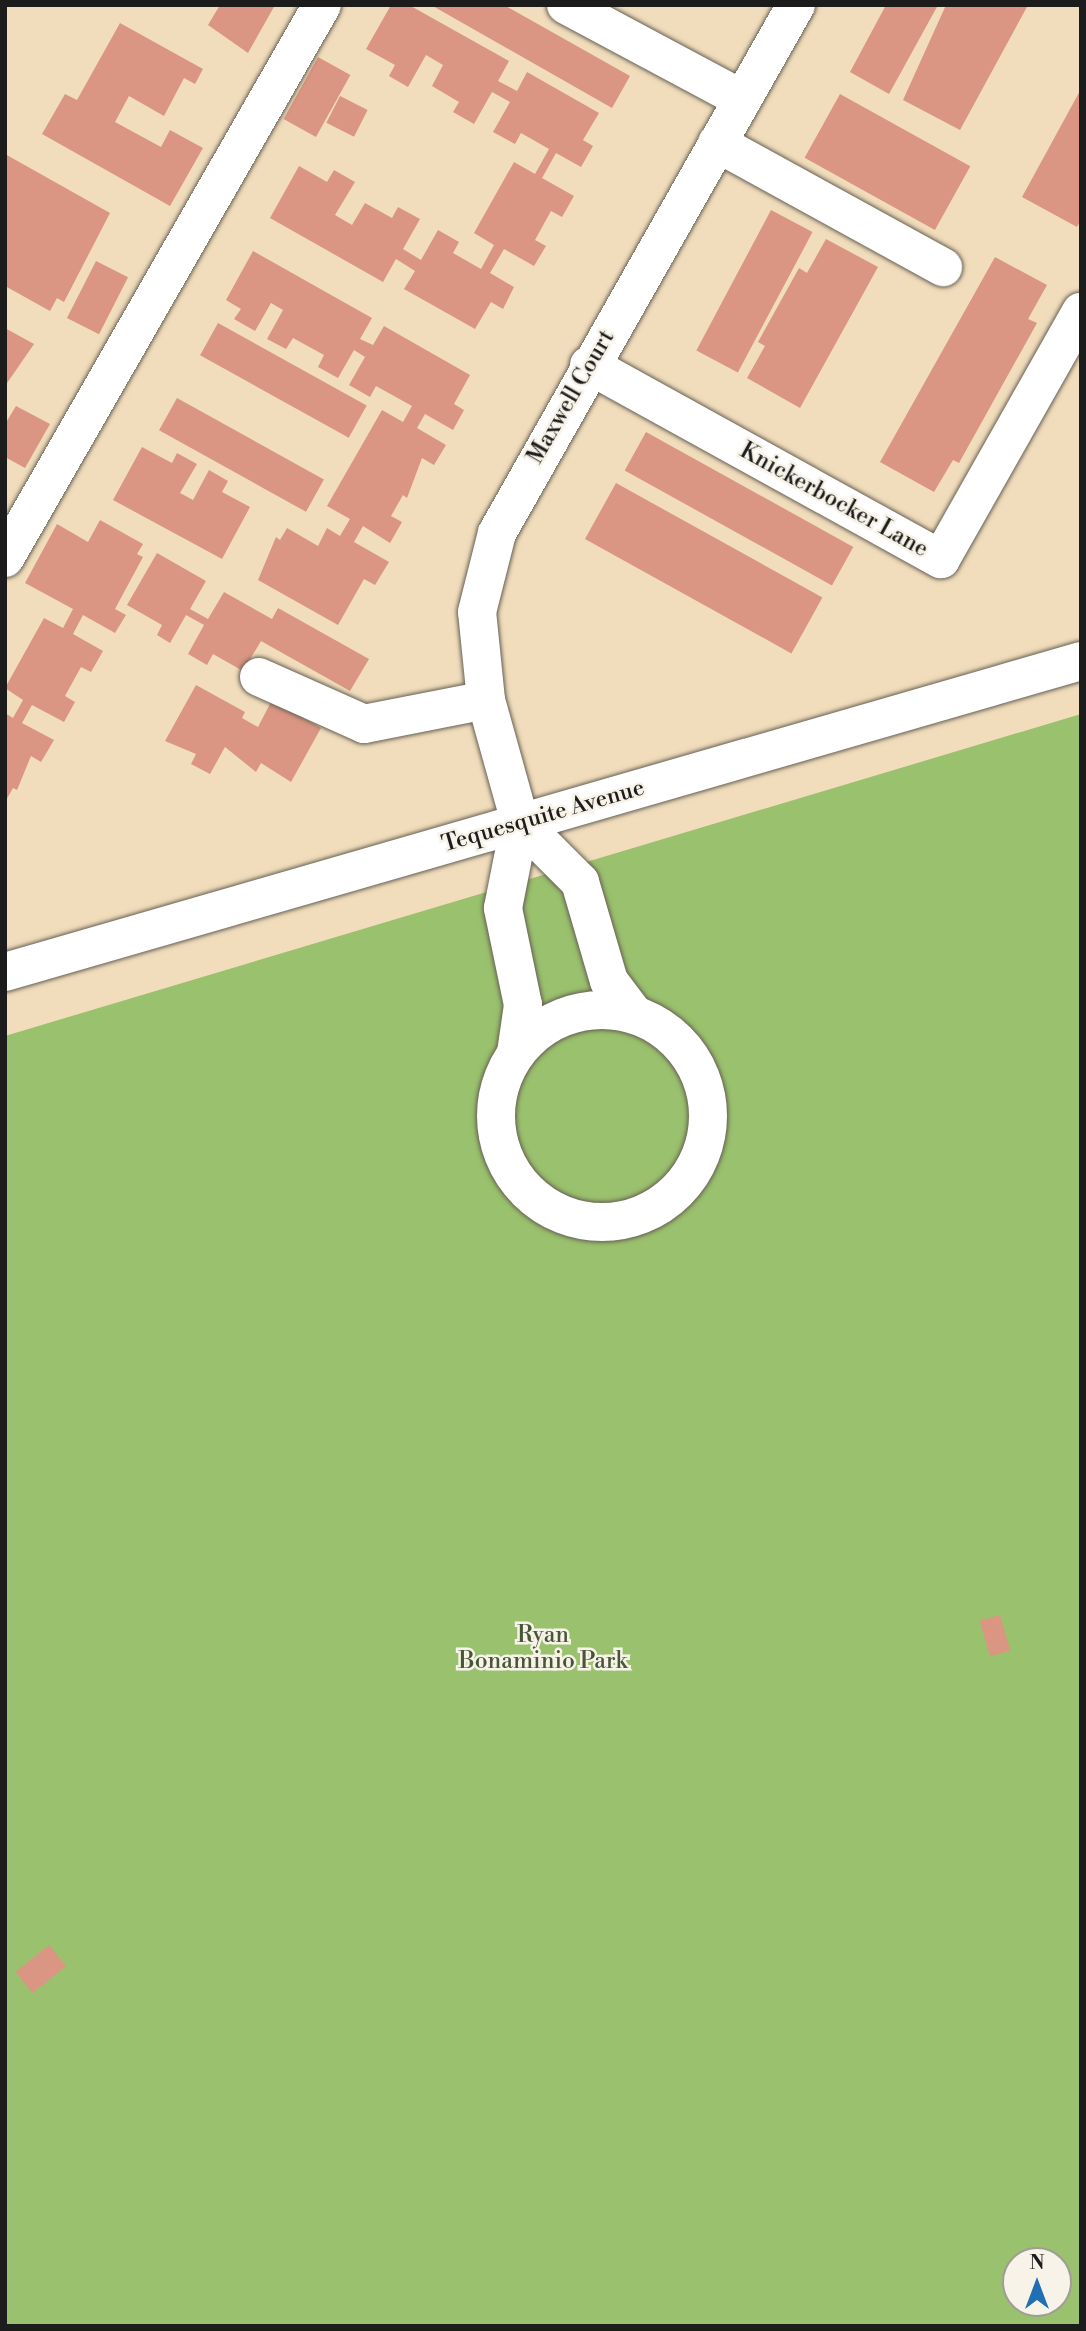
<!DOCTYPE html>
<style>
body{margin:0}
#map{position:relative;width:1086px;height:2331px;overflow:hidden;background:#f1ddbc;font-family:"Libre Bodoni",serif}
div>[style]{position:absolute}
.green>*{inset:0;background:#9ac16d}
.building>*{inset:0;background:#da9682;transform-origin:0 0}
.roads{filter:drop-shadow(0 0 2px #676054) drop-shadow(0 0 2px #676054)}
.minor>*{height:38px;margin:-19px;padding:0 19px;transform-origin:19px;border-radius:19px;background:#fff}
.minor>.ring{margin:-19px;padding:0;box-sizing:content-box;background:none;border:38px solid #fff;border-radius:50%}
span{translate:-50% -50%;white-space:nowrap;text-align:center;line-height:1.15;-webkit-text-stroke:5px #f7f3e8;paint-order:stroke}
.street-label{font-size:23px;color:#1c1c1c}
.park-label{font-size:23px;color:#485638}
.frame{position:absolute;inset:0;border:7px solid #1c1c1c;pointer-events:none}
.north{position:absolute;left:1002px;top:2247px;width:70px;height:70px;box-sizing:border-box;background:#f7f3e8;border:2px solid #9f9d96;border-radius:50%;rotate:0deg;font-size:19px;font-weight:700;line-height:28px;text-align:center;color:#1c1c1c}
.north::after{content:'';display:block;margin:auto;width:24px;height:32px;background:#1f6fb2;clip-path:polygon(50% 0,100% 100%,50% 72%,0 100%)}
</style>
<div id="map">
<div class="green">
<i style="clip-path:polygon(evenodd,1081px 714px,1081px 2326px,5px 2326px,5px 1036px,1081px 714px,1016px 2261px,1058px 2261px,1058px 2303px,1016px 2303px,1016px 2261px)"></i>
</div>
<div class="building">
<i style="clip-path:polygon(220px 5px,275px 5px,248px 53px,208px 25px)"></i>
<i style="clip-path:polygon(391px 5px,409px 5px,509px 61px,498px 81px,517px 91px,527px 72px,599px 113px,583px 140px,593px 146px,581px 167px,556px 153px,542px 178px,574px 196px,562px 217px,551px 211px,535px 240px,546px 246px,534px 266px,504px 249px,490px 273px,514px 287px,503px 309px,491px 302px,475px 329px,404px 289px,415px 271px,396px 259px,383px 282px,270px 218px,299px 166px,327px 182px,334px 170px,355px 182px,335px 215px,352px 225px,365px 203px,392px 218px,398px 207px,420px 219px,403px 249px,421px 260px,438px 230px,459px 242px,453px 253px,481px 269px,494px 245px,474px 233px,514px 162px,535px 174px,549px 149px,521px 133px,515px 144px,493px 132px,510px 102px,492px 92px,474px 124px,453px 112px,459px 102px,432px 86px,443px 65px,426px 55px,408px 87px,389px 76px,395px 65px,366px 49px)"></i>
<i style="clip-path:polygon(431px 5px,504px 5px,630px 76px,612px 108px)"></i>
<i style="clip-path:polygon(886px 5px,938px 5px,889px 94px,850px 72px)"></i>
<i style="clip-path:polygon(946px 5px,1028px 5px,960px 130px,903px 100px)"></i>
<i style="clip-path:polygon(120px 23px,203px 69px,195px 84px,184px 78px,164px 116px,129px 96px,115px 122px,161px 147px,170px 130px,203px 148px,170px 206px,42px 134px,65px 94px,77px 100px)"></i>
<i style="left:318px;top:57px;width:37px;height:71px;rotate:29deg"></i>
<i style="clip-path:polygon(1081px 89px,1081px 220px,1077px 227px,1022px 197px)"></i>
<i style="left:840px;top:94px;width:149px;height:73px;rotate:29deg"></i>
<i style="left:340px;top:96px;width:31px;height:30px;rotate:27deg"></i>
<i style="clip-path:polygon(5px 154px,110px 213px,64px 302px,57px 298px,50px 311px,5px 286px)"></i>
<i style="left:771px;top:210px;width:47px;height:159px;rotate:28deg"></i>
<i style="clip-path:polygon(826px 239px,878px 267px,800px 408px,747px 378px,765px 346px,758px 342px,799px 268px,807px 273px)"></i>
<i style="clip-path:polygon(253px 251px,372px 318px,360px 339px,373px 345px,384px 326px,470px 375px,454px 404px,464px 410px,453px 430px,425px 414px,417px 428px,446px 445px,434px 465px,422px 458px,407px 498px,403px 495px,391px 516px,402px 522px,390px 543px,363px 526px,354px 542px,389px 562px,375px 585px,364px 579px,338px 625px,258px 580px,276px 537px,280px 540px,287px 528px,318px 546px,327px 528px,340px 536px,350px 519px,327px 506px,382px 410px,403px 422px,412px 406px,376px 386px,370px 397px,349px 385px,365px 357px,354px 350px,338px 378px,318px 367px,324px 355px,293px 338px,286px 349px,267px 339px,283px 310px,271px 303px,255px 331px,234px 319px,241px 309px,226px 300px)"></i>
<i style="clip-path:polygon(995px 257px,1047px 285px,1028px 319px,1037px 323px,959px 463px,953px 460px,934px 492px,880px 462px)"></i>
<i style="left:96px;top:261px;width:36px;height:64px;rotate:27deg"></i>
<i style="left:218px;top:323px;width:170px;height:37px;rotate:29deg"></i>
<i style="clip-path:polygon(5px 328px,34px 344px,5px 386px)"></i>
<i style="left:177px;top:398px;width:168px;height:37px;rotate:29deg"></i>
<i style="clip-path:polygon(16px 406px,50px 424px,25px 468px,5px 457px,5px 424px)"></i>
<i style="left:646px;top:432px;width:237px;height:44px;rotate:29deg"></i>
<i style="clip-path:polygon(142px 447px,172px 463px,177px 453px,197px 464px,180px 493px,193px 500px,209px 470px,228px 481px,222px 492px,250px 507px,222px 559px,113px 500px)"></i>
<i style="left:616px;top:483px;width:236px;height:64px;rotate:29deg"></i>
<i style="clip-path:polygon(100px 520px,143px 544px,137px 554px,143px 557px,115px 609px,126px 615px,115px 633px,83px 615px,73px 634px,103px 651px,91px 672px,81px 667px,65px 696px,75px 702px,64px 722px,32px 705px,22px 723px,54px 740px,41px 762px,31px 756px,17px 790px,13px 788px,5px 802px,5px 713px,13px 718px,23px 700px,5px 688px,44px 618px,63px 628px,73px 609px,25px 583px,57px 524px,88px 542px)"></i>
<i style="clip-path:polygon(157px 553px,206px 581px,190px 609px,208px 619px,224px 592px,272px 619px,278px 608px,369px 659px,350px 691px,261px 641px,243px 671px,213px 654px,207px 665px,188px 654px,204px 625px,186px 615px,170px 643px,157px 635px,162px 625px,127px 605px)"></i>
<i style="clip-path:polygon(196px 685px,245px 712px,242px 718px,258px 727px,272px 700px,321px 728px,291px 782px,261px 763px,256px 772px,225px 747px,210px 774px,191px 764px,196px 754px,165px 741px)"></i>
<i style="left:1000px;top:1615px;width:37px;height:21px;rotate:74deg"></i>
<i style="left:49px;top:1945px;width:27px;height:43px;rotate:51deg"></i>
</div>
<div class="roads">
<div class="minor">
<i style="left:566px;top:5px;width:200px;rotate:28.1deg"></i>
<i style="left:717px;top:143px;width:258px;rotate:28.8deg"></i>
<i style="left:589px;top:365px;width:402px;rotate:28.9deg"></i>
<i style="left:941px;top:559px;width:284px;rotate:-60.5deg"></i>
<i style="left:5px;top:558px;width:637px;rotate:-60.18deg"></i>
<i style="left:259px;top:677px;width:115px;rotate:24.1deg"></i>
<i style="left:364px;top:724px;width:124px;rotate:-11.1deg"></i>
<i style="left:520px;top:822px;width:85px;rotate:45deg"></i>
<i style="left:580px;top:882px;width:103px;rotate:73.7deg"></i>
<i style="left:609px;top:981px;width:41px;rotate:52.9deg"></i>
<i style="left:5px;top:972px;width:1120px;rotate:-16.12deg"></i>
<i class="ring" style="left:496px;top:1010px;width:174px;height:174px"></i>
<i style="left:516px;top:1053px;width:49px;rotate:-81.7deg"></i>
<i style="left:523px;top:1005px;width:99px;rotate:-101.7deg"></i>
<i style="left:503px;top:908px;width:88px;rotate:-78.8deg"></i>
<i style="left:520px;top:822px;width:127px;rotate:-105.6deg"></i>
<i style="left:486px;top:700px;width:88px;rotate:-95.8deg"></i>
<i style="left:477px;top:612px;width:81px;rotate:-75.8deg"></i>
<i style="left:497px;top:533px;width:607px;rotate:-60.48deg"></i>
</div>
</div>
<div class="street-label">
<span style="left:571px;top:397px;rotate:-60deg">Maxwell Court</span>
<span style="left:834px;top:500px;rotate:29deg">Knickerbocker Lane</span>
<span style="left:543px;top:816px;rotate:-16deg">Tequesquite Avenue</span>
</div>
<div class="park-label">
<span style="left:543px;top:1648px">Ryan<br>Bonaminio Park</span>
</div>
<div class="frame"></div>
<div class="north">N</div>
</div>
